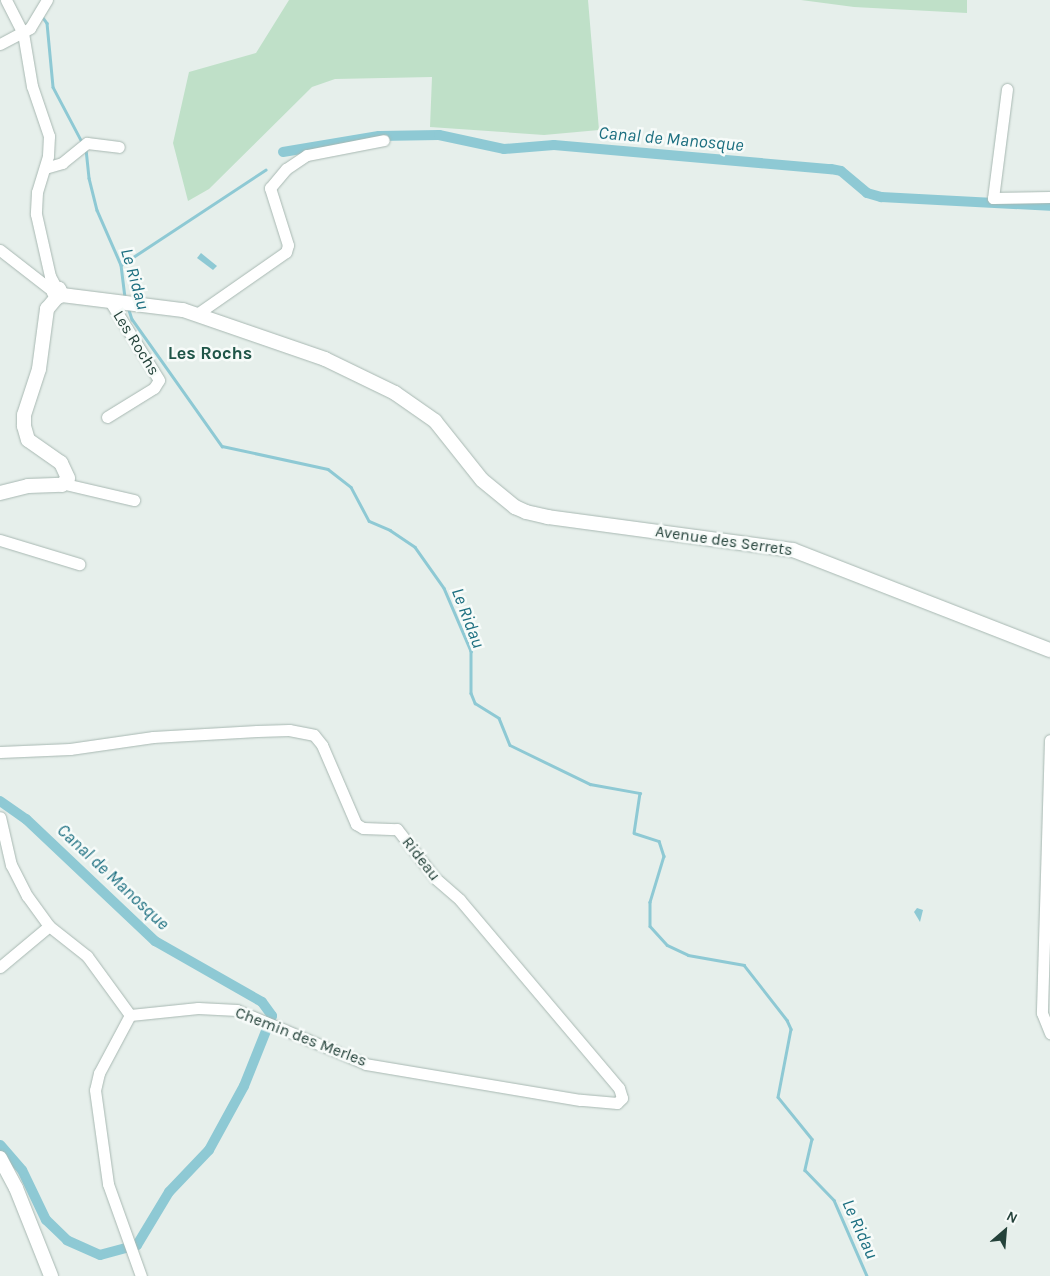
<!DOCTYPE html>
<style>
body{margin:0}
#map{position:relative;width:1050px;height:1276px;overflow:hidden;background:#e6efeb;font-family:Karla,sans-serif}
div>[style]{position:absolute}
.green>*{inset:0;background:#bfe0c8}
.water>*{inset:0;background:#8ec9d4}
.stream>*{height:2.5px;margin:-1.25px;padding:0 1.25px;transform-origin:1.25px;border-radius:1.25px;background:#8ec9d4}
.canal>*{height:10px;margin:-5px;padding:0 5px;transform-origin:5px;border-radius:5px;background:#8ec9d4}
.roads{filter:drop-shadow(0 0 1px #a8b8b2) drop-shadow(0 0 1px #a8b8b2)}
.minor>*{height:11px;margin:-5.5px;padding:0 5.5px;transform-origin:5.5px;border-radius:5.5px;background:#fff}
.tertiary>*{height:14px;margin:-7px;padding:0 7px;transform-origin:7px;border-radius:7px;background:#fff}
span{translate:-50% -50%;white-space:nowrap;text-align:center;line-height:1.15;-webkit-text-stroke:5px #f7fbf9;paint-order:stroke}
.street-label{font-size:16px;color:#24423a}
.water-label{font-size:18px;color:#1c6f80;font-style:italic}
.neighbourhood-label{font-size:18px;color:#1f5548;font-weight:700}
.north{position:absolute;left:980px;top:1206px;width:50px;height:50px;-webkit-text-stroke:4px #f7fbf9;paint-order:stroke;rotate:27deg;font-size:14px;font-weight:700;line-height:20px;text-align:center;color:#24423a}
.north::after{content:'';display:block;margin:auto;width:18px;height:22px;background:#24423a;clip-path:polygon(50% 0,100% 100%,50% 72%,0 100%)}
</style>
<div id="map">
<div class="green">
<i style="clip-path:polygon(289px 0,588px 0,599px 130px,544px 135px,430px 127px,432px 77px,335px 79px,312px 87px,209px 189px,188px 201px,173px 143px,189px 72px,256px 53px)"></i>
<i style="clip-path:polygon(801px 0,967px 0,967px 13px,854px 7px)"></i>
</div>
<div class="water">
<i style="clip-path:polygon(201px 253px,217px 266px,213px 270px,197px 258px)"></i>
<i style="clip-path:polygon(917px 908px,923px 910px,920px 922px,914px 912px)"></i>
</div>
<div class="stream">
<i style="left:41px;top:15px;width:10px;rotate:53deg"></i>
<i style="left:47px;top:23px;width:64px;rotate:84.6deg"></i>
<i style="left:53px;top:87px;width:62px;rotate:62.2deg"></i>
<i style="left:86px;top:149px;width:29px;rotate:84deg"></i>
<i style="left:89px;top:178px;width:33px;rotate:76deg"></i>
<i style="left:97px;top:210px;width:60px;rotate:66.4deg"></i>
<i style="left:121px;top:265px;width:32px;rotate:83deg"></i>
<i style="left:121px;top:265px;width:173px;rotate:-33.4deg"></i>
<i style="left:128px;top:307px;width:13px;rotate:72deg"></i>
<i style="left:132px;top:319px;width:156px;rotate:54.7deg"></i>
<i style="left:222px;top:446px;width:108px;rotate:12.2deg"></i>
<i style="left:328px;top:469px;width:29px;rotate:38deg"></i>
<i style="left:351px;top:487px;width:38px;rotate:62deg"></i>
<i style="left:369px;top:521px;width:23px;rotate:23deg"></i>
<i style="left:390px;top:530px;width:30px;rotate:34deg"></i>
<i style="left:415px;top:547px;width:50px;rotate:54.7deg"></i>
<i style="left:444px;top:588px;width:69px;rotate:66.8deg"></i>
<i style="left:471px;top:651px;width:42px;rotate:90deg"></i>
<i style="left:471px;top:693px;width:11px;rotate:68deg"></i>
<i style="left:475px;top:703px;width:28px;rotate:32deg"></i>
<i style="left:499px;top:718px;width:29px;rotate:68deg"></i>
<i style="left:510px;top:745px;width:89px;rotate:26deg"></i>
<i style="left:590px;top:784px;width:51px;rotate:10.2deg"></i>
<i style="left:640px;top:793px;width:40px;rotate:98.5deg"></i>
<i style="left:634px;top:833px;width:26px;rotate:18deg"></i>
<i style="left:659px;top:841px;width:16px;rotate:72deg"></i>
<i style="left:664px;top:856px;width:48px;rotate:106.9deg"></i>
<i style="left:650px;top:902px;width:24px;rotate:90deg"></i>
<i style="left:650px;top:926px;width:25px;rotate:48deg"></i>
<i style="left:667px;top:945px;width:23px;rotate:25deg"></i>
<i style="left:688px;top:955px;width:57px;rotate:10.1deg"></i>
<i style="left:744px;top:965px;width:70px;rotate:52deg"></i>
<i style="left:787px;top:1020px;width:10px;rotate:66deg"></i>
<i style="left:791px;top:1029px;width:69px;rotate:100.8deg"></i>
<i style="left:778px;top:1097px;width:54px;rotate:51deg"></i>
<i style="left:812px;top:1139px;width:32px;rotate:103deg"></i>
<i style="left:805px;top:1170px;width:42px;rotate:46deg"></i>
<i style="left:834px;top:1200px;width:83px;rotate:66.5deg"></i>
</div>
<div class="canal">
<i style="left:283px;top:152px;width:97px;rotate:-9.5deg"></i>
<i style="left:379px;top:136px;width:60px;rotate:-1deg"></i>
<i style="left:439px;top:135px;width:66px;rotate:12.2deg"></i>
<i style="left:504px;top:149px;width:50px;rotate:-4.6deg"></i>
<i style="left:554px;top:145px;width:278px;rotate:5deg"></i>
<i style="left:831px;top:169px;width:10px;rotate:11deg"></i>
<i style="left:841px;top:171px;width:34px;rotate:40deg"></i>
<i style="left:867px;top:193px;width:15px;rotate:16deg"></i>
<i style="left:881px;top:197px;width:169px;rotate:3deg"></i>
<i style="left:0;top:801px;width:32px;rotate:35deg"></i>
<i style="left:26px;top:819px;width:178px;rotate:43.4deg"></i>
<i style="left:155px;top:941px;width:123px;rotate:29.7deg"></i>
<i style="left:262px;top:1002px;width:17px;rotate:54deg"></i>
<i style="left:272px;top:1016px;width:75px;rotate:111.8deg"></i>
<i style="left:244px;top:1086px;width:73px;rotate:118.7deg"></i>
<i style="left:209px;top:1150px;width:58px;rotate:133.6deg"></i>
<i style="left:169px;top:1192px;width:62px;rotate:121.1deg"></i>
<i style="left:137px;top:1245px;width:38px;rotate:165deg"></i>
<i style="left:100px;top:1255px;width:36px;rotate:-156deg"></i>
<i style="left:67px;top:1240px;width:29px;rotate:-136deg"></i>
<i style="left:46px;top:1220px;width:55px;rotate:-115.6deg"></i>
<i style="left:22px;top:1170px;width:33px;rotate:-131deg"></i>
</div>
<div class="roads">
<div class="minor">
<i style="left:6px;top:0;width:37px;rotate:63deg"></i>
<i style="left:23px;top:33px;width:54px;rotate:80.4deg"></i>
<i style="left:32px;top:86px;width:53px;rotate:71.2deg"></i>
<i style="left:49px;top:136px;width:20px;rotate:93deg"></i>
<i style="left:48px;top:156px;width:38px;rotate:107deg"></i>
<i style="left:37px;top:192px;width:22px;rotate:93deg"></i>
<i style="left:36px;top:214px;width:64px;rotate:77.3deg"></i>
<i style="left:50px;top:276px;width:15px;rotate:62deg"></i>
<i style="left:0;top:44px;width:34px;rotate:-28deg"></i>
<i style="left:30px;top:28px;width:33px;rotate:-59deg"></i>
<i style="left:1007px;top:89px;width:110px;rotate:97.3deg"></i>
<i style="left:993px;top:198px;width:57px;rotate:-1deg"></i>
<i style="left:45px;top:168px;width:18px;rotate:-16deg"></i>
<i style="left:62px;top:163px;width:32px;rotate:-39deg"></i>
<i style="left:87px;top:143px;width:32px;rotate:7deg"></i>
<i style="left:0;top:250px;width:68px;rotate:37.9deg"></i>
<i style="left:197px;top:314px;width:108px;rotate:-34.9deg"></i>
<i style="left:286px;top:252px;width:7px;rotate:-74deg"></i>
<i style="left:288px;top:245px;width:60px;rotate:-107.5deg"></i>
<i style="left:270px;top:188px;width:25px;rotate:-50deg"></i>
<i style="left:286px;top:169px;width:25px;rotate:-34deg"></i>
<i style="left:307px;top:155px;width:78px;rotate:-11deg"></i>
<i style="left:107px;top:417px;width:55px;rotate:-31.7deg"></i>
<i style="left:154px;top:388px;width:9px;rotate:-58deg"></i>
<i style="left:159px;top:380px;width:91px;rotate:-121.9deg"></i>
<i style="left:65px;top:484px;width:71px;rotate:13.1deg"></i>
<i style="left:0;top:540px;width:83px;rotate:16.9deg"></i>
<i style="left:1050px;top:740px;width:273px;rotate:91.7deg"></i>
<i style="left:1042px;top:1013px;width:22px;rotate:68deg"></i>
<i style="left:0;top:752px;width:70px;rotate:-2.5deg"></i>
<i style="left:70px;top:749px;width:84px;rotate:-8.2deg"></i>
<i style="left:153px;top:737px;width:104px;rotate:-3.3deg"></i>
<i style="left:257px;top:731px;width:32px;rotate:-2deg"></i>
<i style="left:289px;top:730px;width:25px;rotate:11deg"></i>
<i style="left:314px;top:735px;width:13px;rotate:51deg"></i>
<i style="left:322px;top:745px;width:86px;rotate:66.7deg"></i>
<i style="left:356px;top:824px;width:8px;rotate:30deg"></i>
<i style="left:363px;top:828px;width:34px;rotate:2deg"></i>
<i style="left:397px;top:829px;width:62px;rotate:52.2deg"></i>
<i style="left:435px;top:878px;width:33px;rotate:41deg"></i>
<i style="left:460px;top:900px;width:246px;rotate:49.8deg"></i>
<i style="left:619px;top:1088px;width:10px;rotate:73deg"></i>
<i style="left:622px;top:1098px;width:7px;rotate:135deg"></i>
<i style="left:617px;top:1103px;width:37px;rotate:-175deg"></i>
<i style="left:580px;top:1100px;width:217px;rotate:-170.5deg"></i>
<i style="left:366px;top:1064px;width:140px;rotate:-157.3deg"></i>
<i style="left:237px;top:1010px;width:39px;rotate:-177deg"></i>
<i style="left:198px;top:1008px;width:68px;rotate:174.1deg"></i>
<i style="left:130px;top:1015px;width:73px;rotate:-126.1deg"></i>
<i style="left:87px;top:956px;width:48px;rotate:-141.7deg"></i>
<i style="left:49px;top:926px;width:37px;rotate:-126deg"></i>
<i style="left:27px;top:896px;width:35px;rotate:-117deg"></i>
<i style="left:11px;top:865px;width:49px;rotate:-102.9deg"></i>
<i style="left:0;top:967px;width:64px;rotate:-39.9deg"></i>
<i style="left:130px;top:1015px;width:66px;rotate:118.1deg"></i>
<i style="left:99px;top:1073px;width:17px;rotate:103deg"></i>
<i style="left:95px;top:1090px;width:95px;rotate:82.1deg"></i>
<i style="left:108px;top:1184px;width:98px;rotate:70.3deg"></i>
</div>
<div class="tertiary">
<i style="left:62px;top:295px;width:7px;rotate:-117deg"></i>
<i style="left:59px;top:289px;width:6px;rotate:149deg"></i>
<i style="left:54px;top:292px;width:6px;rotate:51deg"></i>
<i style="left:58px;top:297px;width:4px;rotate:-27deg"></i>
<i style="left:62px;top:295px;width:122px;rotate:7.1deg"></i>
<i style="left:183px;top:310px;width:150px;rotate:19deg"></i>
<i style="left:325px;top:359px;width:78px;rotate:25.9deg"></i>
<i style="left:395px;top:393px;width:49px;rotate:35deg"></i>
<i style="left:435px;top:421px;width:75px;rotate:51.5deg"></i>
<i style="left:482px;top:480px;width:43px;rotate:39.3deg"></i>
<i style="left:515px;top:507px;width:12px;rotate:24deg"></i>
<i style="left:526px;top:512px;width:23px;rotate:13deg"></i>
<i style="left:548px;top:517px;width:247px;rotate:7.7deg"></i>
<i style="left:793px;top:550px;width:276px;rotate:21.3deg"></i>
<i style="left:0;top:493px;width:29px;rotate:-14deg"></i>
<i style="left:28px;top:486px;width:34px;rotate:-2deg"></i>
<i style="left:62px;top:485px;width:9px;rotate:-49deg"></i>
<i style="left:68px;top:478px;width:17px;rotate:-115deg"></i>
<i style="left:61px;top:463px;width:40px;rotate:-145.1deg"></i>
<i style="left:28px;top:440px;width:15px;rotate:-106deg"></i>
<i style="left:24px;top:426px;width:11px;rotate:-90deg"></i>
<i style="left:24px;top:415px;width:48px;rotate:-71.9deg"></i>
<i style="left:39px;top:369px;width:61px;rotate:-82.4deg"></i>
<i style="left:47px;top:309px;width:16px;rotate:-50deg"></i>
<i style="left:0;top:1158px;width:34px;rotate:62deg"></i>
<i style="left:16px;top:1188px;width:95px;rotate:68.3deg"></i>
</div>
</div>
<div class="street-label">
<span style="left:136px;top:343px;rotate:58deg">Les Rochs</span>
<span style="left:724px;top:541px;rotate:8deg">Avenue des Serrets</span>
<span style="left:421px;top:859px;rotate:52deg">Rideau</span>
<span style="left:301px;top:1037px;rotate:21deg">Chemin des Merles</span>
</div>
<div class="water-label">
<span style="left:671px;top:139px;rotate:5deg">Canal de Manosque</span>
<span style="left:135px;top:279px;rotate:74deg">Le Ridau</span>
<span style="left:468px;top:618px;rotate:69deg">Le Ridau</span>
<span style="left:113px;top:877px;rotate:43deg">Canal de Manosque</span>
<span style="left:860px;top:1229px;rotate:66deg">Le Ridau</span>
</div>
<div class="neighbourhood-label">
<span style="left:210px;top:353px">Les Rochs</span>
</div>
<div class="north">N</div>
</div>
